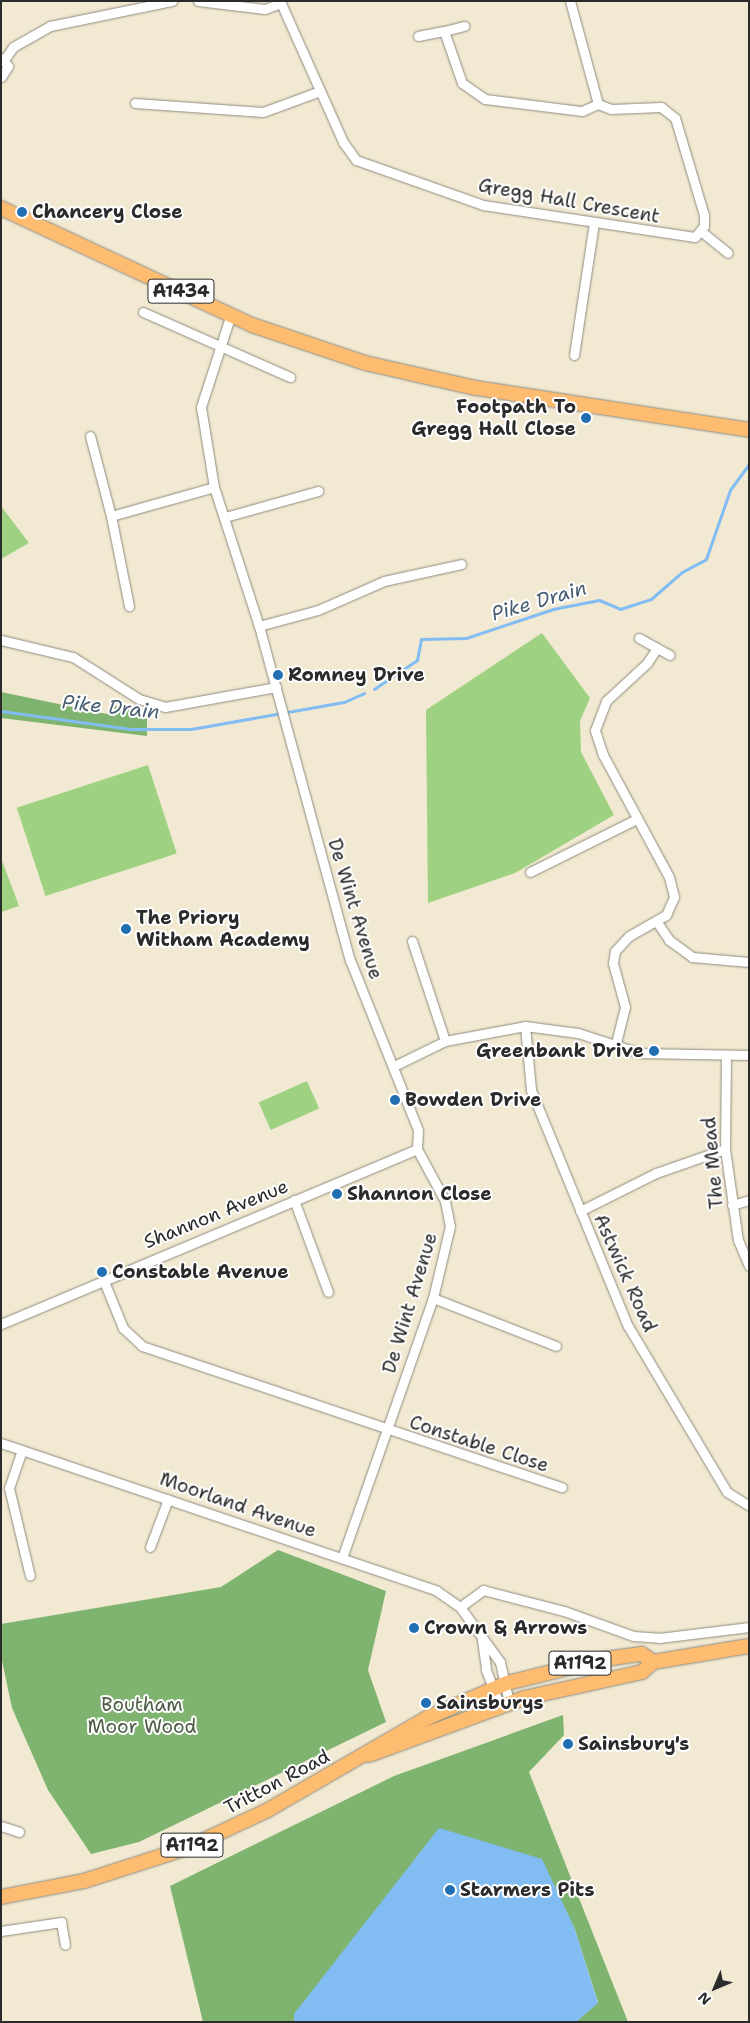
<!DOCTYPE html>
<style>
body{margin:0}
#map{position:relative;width:750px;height:2023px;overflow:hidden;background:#f2e9d2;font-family:"Shantell Sans",sans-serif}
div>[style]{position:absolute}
.green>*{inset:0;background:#9ed282;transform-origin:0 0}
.forest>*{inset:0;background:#7eb470}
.water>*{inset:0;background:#81bcf3}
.stream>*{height:3px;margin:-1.5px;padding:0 1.5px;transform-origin:1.5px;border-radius:1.5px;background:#81bcf3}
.roads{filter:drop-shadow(0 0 1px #8e8a7e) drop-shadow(0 0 1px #8e8a7e)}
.minor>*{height:9px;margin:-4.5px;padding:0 4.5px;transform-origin:4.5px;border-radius:4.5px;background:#fff}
.primary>*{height:14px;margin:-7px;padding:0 7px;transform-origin:7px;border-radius:7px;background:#fdbc70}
.dots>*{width:14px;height:14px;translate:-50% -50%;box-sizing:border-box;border:2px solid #fff;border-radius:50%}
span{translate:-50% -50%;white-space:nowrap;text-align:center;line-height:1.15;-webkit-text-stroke:4px #fff;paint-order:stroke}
.shield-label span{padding:1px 4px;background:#fff;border:1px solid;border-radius:4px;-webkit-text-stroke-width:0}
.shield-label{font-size:18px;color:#2b2b2b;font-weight:700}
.street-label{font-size:19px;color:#2b2b2b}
.poi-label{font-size:19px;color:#2b2b2b;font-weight:700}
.left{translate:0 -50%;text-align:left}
.right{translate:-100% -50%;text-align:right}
.park-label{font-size:19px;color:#4e5d45}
.water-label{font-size:20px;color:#495e71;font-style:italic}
.frame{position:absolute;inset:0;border:2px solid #2b2b2b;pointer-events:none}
.north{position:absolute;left:690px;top:1963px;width:50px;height:50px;-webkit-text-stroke:4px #fff;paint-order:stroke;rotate:225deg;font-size:14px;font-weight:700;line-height:20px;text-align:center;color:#2b2b2b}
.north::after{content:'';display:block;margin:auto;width:18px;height:22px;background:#2b2b2b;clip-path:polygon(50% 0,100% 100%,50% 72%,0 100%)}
</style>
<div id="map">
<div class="green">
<i style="clip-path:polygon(1px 506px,29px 543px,1px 559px)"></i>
<i style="clip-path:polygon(542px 633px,590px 698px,580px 721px,581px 752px,614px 815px,515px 873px,428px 903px,426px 710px)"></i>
<i style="left:148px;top:765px;width:93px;height:138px;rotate:72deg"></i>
<i style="clip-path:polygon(1px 858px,19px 906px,1px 912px)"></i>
<i style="left:307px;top:1081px;width:30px;height:53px;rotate:66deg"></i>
</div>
<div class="forest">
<i style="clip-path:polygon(1px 692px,107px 714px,115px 706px,140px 713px,147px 717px,147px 736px,1px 718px)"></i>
<i style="clip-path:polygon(278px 1550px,386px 1591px,368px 1670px,386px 1722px,139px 1842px,91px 1854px,48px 1790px,12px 1708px,1px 1656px,1px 1624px,221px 1587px)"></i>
<i style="clip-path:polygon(563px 1715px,564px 1735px,529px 1772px,628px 2022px,576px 2022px,598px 2002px,574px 1927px,295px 2014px,294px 2022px,203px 2022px,170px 1886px,394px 1776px)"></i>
</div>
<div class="water">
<i style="clip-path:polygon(439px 1828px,542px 1859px,574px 1927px,598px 2003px,576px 2022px,294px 2022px,294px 2014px)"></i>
</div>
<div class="stream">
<i style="left:374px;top:689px;width:52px;rotate:-34deg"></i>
<i style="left:417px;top:660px;width:21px;rotate:-79deg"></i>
<i style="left:421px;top:639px;width:45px;rotate:-1.3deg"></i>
<i style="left:466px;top:638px;width:92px;rotate:-18.4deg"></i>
<i style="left:553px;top:609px;width:47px;rotate:-11.1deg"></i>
<i style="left:599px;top:600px;width:23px;rotate:23deg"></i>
<i style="left:620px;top:609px;width:33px;rotate:-18deg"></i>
<i style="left:651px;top:599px;width:41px;rotate:-41.1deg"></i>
<i style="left:682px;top:572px;width:27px;rotate:-28deg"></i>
<i style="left:706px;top:559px;width:73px;rotate:-70.8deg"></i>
<i style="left:730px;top:490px;width:32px;rotate:-54deg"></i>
<i style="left:1px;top:711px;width:131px;rotate:7.9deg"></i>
<i style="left:131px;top:729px;width:60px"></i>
<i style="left:191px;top:729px;width:155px;rotate:-10deg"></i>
<i style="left:344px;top:702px;width:22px;rotate:-24deg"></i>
</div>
<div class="roads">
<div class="minor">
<i style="left:198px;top:1px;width:67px;rotate:6.8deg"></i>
<i style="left:265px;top:9px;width:17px;rotate:-21deg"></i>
<i style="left:280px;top:1px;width:154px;rotate:65.9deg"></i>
<i style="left:343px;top:142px;width:22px;rotate:54deg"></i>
<i style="left:356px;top:160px;width:135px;rotate:19.5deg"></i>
<i style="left:483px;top:205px;width:214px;rotate:8.6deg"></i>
<i style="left:695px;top:237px;width:14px;rotate:-51deg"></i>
<i style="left:704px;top:226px;width:11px;rotate:-90deg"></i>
<i style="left:704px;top:215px;width:101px;rotate:-106.6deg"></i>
<i style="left:675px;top:118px;width:18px;rotate:-142deg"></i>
<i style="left:661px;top:107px;width:50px;rotate:177.7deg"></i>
<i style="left:611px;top:109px;width:14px;rotate:-159deg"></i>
<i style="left:598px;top:104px;width:107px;rotate:-105.2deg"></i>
<i style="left:444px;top:31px;width:21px;rotate:-14deg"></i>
<i style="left:418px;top:36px;width:26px;rotate:-11deg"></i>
<i style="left:444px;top:31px;width:55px;rotate:70.9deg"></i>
<i style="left:462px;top:83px;width:28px;rotate:35deg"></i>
<i style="left:485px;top:99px;width:98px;rotate:7.1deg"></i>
<i style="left:582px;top:111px;width:17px;rotate:-24deg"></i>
<i style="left:1px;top:58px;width:11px;rotate:49deg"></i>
<i style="left:8px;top:66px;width:13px;rotate:122deg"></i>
<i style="left:4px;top:60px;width:16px;rotate:-55deg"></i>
<i style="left:13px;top:47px;width:43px;rotate:-29.6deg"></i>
<i style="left:50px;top:26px;width:125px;rotate:-11.6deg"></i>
<i style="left:135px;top:103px;width:128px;rotate:4deg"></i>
<i style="left:263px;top:112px;width:61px;rotate:-20.2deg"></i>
<i style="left:702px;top:232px;width:33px;rotate:39deg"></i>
<i style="left:143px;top:312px;width:161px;rotate:23.9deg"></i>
<i style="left:231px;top:314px;width:98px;rotate:107.9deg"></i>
<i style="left:201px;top:407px;width:81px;rotate:80.8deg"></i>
<i style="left:214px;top:487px;width:146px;rotate:72.1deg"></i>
<i style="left:259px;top:626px;width:346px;rotate:74.8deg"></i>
<i style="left:350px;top:960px;width:183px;rotate:68.2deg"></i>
<i style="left:418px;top:1130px;width:19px;rotate:93deg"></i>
<i style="left:417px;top:1149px;width:59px;rotate:61.7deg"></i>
<i style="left:445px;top:1201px;width:25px;rotate:79deg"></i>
<i style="left:450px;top:1226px;width:74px;rotate:103.3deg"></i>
<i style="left:433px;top:1298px;width:275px;rotate:109.3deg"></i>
<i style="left:574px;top:355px;width:134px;rotate:-81.4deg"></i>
<i style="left:90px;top:436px;width:83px;rotate:75.3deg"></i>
<i style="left:111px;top:516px;width:107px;rotate:-15.7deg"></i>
<i style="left:111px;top:516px;width:92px;rotate:78.7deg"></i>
<i style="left:225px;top:517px;width:97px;rotate:-15.6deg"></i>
<i style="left:259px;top:626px;width:61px;rotate:-15.2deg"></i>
<i style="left:318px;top:610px;width:72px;rotate:-23.7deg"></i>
<i style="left:384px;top:581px;width:79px;rotate:-12.4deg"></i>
<i style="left:639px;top:638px;width:35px;rotate:29deg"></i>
<i style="left:1px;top:640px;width:74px;rotate:13.3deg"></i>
<i style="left:73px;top:657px;width:78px;rotate:32.5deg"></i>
<i style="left:139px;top:699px;width:27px;rotate:17deg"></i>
<i style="left:165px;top:707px;width:113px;rotate:-10.2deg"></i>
<i style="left:530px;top:872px;width:119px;rotate:-26.4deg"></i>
<i style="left:657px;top:922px;width:22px;rotate:56deg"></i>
<i style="left:669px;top:940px;width:29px;rotate:36deg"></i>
<i style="left:692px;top:957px;width:57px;rotate:5deg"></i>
<i style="left:412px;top:941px;width:105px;rotate:71.7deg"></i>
<i style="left:525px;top:1026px;width:64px;rotate:84.6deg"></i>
<i style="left:531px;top:1090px;width:255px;rotate:67.7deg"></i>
<i style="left:628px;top:1326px;width:193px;rotate:59.2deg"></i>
<i style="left:727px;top:1492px;width:26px;rotate:32deg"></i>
<i style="left:616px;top:1043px;width:37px;rotate:-76deg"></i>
<i style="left:625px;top:1007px;width:46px;rotate:-105.3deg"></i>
<i style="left:613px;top:963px;width:12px;rotate:-81deg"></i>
<i style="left:615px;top:951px;width:21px;rotate:-47deg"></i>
<i style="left:629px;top:936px;width:43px;rotate:-29.6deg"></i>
<i style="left:666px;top:915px;width:20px;rotate:-66deg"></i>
<i style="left:674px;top:897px;width:21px;rotate:-104deg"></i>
<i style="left:669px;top:877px;width:139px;rotate:-118.4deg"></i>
<i style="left:603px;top:755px;width:26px;rotate:-108deg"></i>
<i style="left:595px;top:730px;width:31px;rotate:-69deg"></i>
<i style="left:606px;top:701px;width:56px;rotate:-42.8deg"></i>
<i style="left:647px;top:663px;width:18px;rotate:-56deg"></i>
<i style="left:726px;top:1055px;width:94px;rotate:90.6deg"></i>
<i style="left:725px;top:1149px;width:92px;rotate:81.9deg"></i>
<i style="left:738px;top:1240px;width:28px;rotate:67deg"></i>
<i style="left:394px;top:1066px;width:57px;rotate:-26.1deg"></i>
<i style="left:445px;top:1041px;width:81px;rotate:-10.6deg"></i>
<i style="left:525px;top:1026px;width:53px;rotate:7.5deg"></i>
<i style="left:578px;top:1033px;width:65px;rotate:17.9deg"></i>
<i style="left:640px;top:1053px;width:109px;rotate:1.1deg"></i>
<i style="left:294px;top:1200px;width:98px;rotate:69.7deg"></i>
<i style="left:732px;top:1205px;width:18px;rotate:-16deg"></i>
<i style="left:580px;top:1211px;width:85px;rotate:-26.6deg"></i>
<i style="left:656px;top:1173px;width:73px;rotate:-19.2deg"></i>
<i style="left:103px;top:1279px;width:53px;rotate:67.8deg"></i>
<i style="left:123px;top:1328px;width:26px;rotate:43deg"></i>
<i style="left:142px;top:1346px;width:443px;rotate:18.6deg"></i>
<i style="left:433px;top:1298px;width:132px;rotate:21.3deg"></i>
<i style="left:1px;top:1324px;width:451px;rotate:-22.8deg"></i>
<i style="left:1px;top:1443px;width:460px;rotate:18.7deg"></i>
<i style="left:437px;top:1591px;width:28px;rotate:35deg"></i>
<i style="left:460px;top:1607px;width:68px;rotate:54deg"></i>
<i style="left:500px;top:1662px;width:42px;rotate:77.6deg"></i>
<i style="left:22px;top:1450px;width:40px;rotate:108.9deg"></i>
<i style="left:9px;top:1488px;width:90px;rotate:76.6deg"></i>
<i style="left:150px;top:1547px;width:51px;rotate:-69.4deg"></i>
<i style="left:460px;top:1607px;width:29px;rotate:-36deg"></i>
<i style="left:483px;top:1590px;width:84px;rotate:14.5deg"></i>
<i style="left:564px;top:1611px;width:73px;rotate:19.9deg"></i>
<i style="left:633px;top:1636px;width:26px;rotate:4deg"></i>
<i style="left:659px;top:1638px;width:91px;rotate:-7deg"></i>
<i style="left:482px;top:1640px;width:30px;rotate:82deg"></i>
<i style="left:486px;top:1670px;width:39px;rotate:69deg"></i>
<i style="left:1px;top:1826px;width:19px;rotate:18deg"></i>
<i style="left:1px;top:1931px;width:61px;rotate:-8.5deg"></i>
<i style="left:61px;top:1922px;width:23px;rotate:80deg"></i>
</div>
<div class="primary">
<i style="left:1px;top:208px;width:277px;rotate:25deg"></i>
<i style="left:252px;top:325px;width:119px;rotate:18.6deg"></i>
<i style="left:365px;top:363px;width:114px;rotate:12.7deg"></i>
<i style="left:476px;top:388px;width:276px;rotate:8.7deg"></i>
<i style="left:369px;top:1755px;width:165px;rotate:-20.2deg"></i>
<i style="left:524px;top:1698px;width:121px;rotate:-12.4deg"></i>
<i style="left:642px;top:1672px;width:15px;rotate:-42deg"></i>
<i style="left:653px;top:1662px;width:97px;rotate:-9.5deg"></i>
<i style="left:1px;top:1897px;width:85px;rotate:-10.9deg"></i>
<i style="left:84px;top:1881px;width:108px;rotate:-17.8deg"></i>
<i style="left:187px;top:1848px;width:89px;rotate:-25.1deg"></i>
<i style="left:268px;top:1810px;width:184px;rotate:-30.1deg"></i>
<i style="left:427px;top:1718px;width:87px;rotate:-23.6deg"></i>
<i style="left:507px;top:1683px;width:101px;rotate:-13.8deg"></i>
<i style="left:605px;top:1659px;width:37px;rotate:-8deg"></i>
<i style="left:642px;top:1654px;width:14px;rotate:36deg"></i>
</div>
</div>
<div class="dots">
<i style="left:22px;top:212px;background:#1f6fb2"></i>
<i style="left:586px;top:418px;background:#1f6fb2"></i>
<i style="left:278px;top:675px;background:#1f6fb2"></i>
<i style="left:126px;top:929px;background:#1f6fb2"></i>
<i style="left:654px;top:1051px;background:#1f6fb2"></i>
<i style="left:395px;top:1100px;background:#1f6fb2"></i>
<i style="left:337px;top:1194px;background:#1f6fb2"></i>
<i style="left:102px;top:1272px;background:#1f6fb2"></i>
<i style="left:414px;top:1628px;background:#1f6fb2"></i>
<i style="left:426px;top:1703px;background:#1f6fb2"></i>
<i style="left:568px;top:1744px;background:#1f6fb2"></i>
<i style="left:450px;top:1890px;background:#1f6fb2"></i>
</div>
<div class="shield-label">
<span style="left:181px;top:291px">A1434</span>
<span style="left:580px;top:1663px">A1192</span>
<span style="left:192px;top:1845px">A1192</span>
</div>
<div class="street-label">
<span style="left:569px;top:201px;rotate:10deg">Gregg Hall Crescent</span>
<span style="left:355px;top:909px;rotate:73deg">De Wint Avenue</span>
<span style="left:713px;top:1163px;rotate:-95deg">The Mead</span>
<span style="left:216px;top:1214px;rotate:-22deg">Shannon Avenue</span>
<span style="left:625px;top:1273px;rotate:66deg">Astwick Road</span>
<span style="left:410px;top:1303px;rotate:-73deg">De Wint Avenue</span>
<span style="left:479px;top:1444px;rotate:18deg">Constable Close</span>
<span style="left:238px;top:1505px;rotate:19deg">Moorland Avenue</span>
<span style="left:277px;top:1782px;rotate:-28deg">Tritton Road</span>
</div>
<div class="poi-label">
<span class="left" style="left:32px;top:212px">Chancery Close</span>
<span class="right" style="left:576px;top:418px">Footpath To<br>Gregg Hall Close</span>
<span class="left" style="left:288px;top:675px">Romney Drive</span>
<span class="left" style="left:136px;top:929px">The Priory<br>Witham Academy</span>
<span class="right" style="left:644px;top:1051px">Greenbank Drive</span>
<span class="left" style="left:405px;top:1100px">Bowden Drive</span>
<span class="left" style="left:347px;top:1194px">Shannon Close</span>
<span class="left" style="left:112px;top:1272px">Constable Avenue</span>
<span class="left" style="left:424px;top:1628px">Crown &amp; Arrows</span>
<span class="left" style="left:436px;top:1703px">Sainsburys</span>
<span class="left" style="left:578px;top:1744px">Sainsbury's</span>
<span class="left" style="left:460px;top:1890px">Starmers Pits</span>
</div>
<div class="park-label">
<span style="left:142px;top:1716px">Boutham<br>Moor Wood</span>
</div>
<div class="water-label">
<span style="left:539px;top:601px;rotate:-16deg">Pike Drain</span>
<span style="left:111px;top:707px;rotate:6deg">Pike Drain</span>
</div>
<div class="frame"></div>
<div class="north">N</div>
</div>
